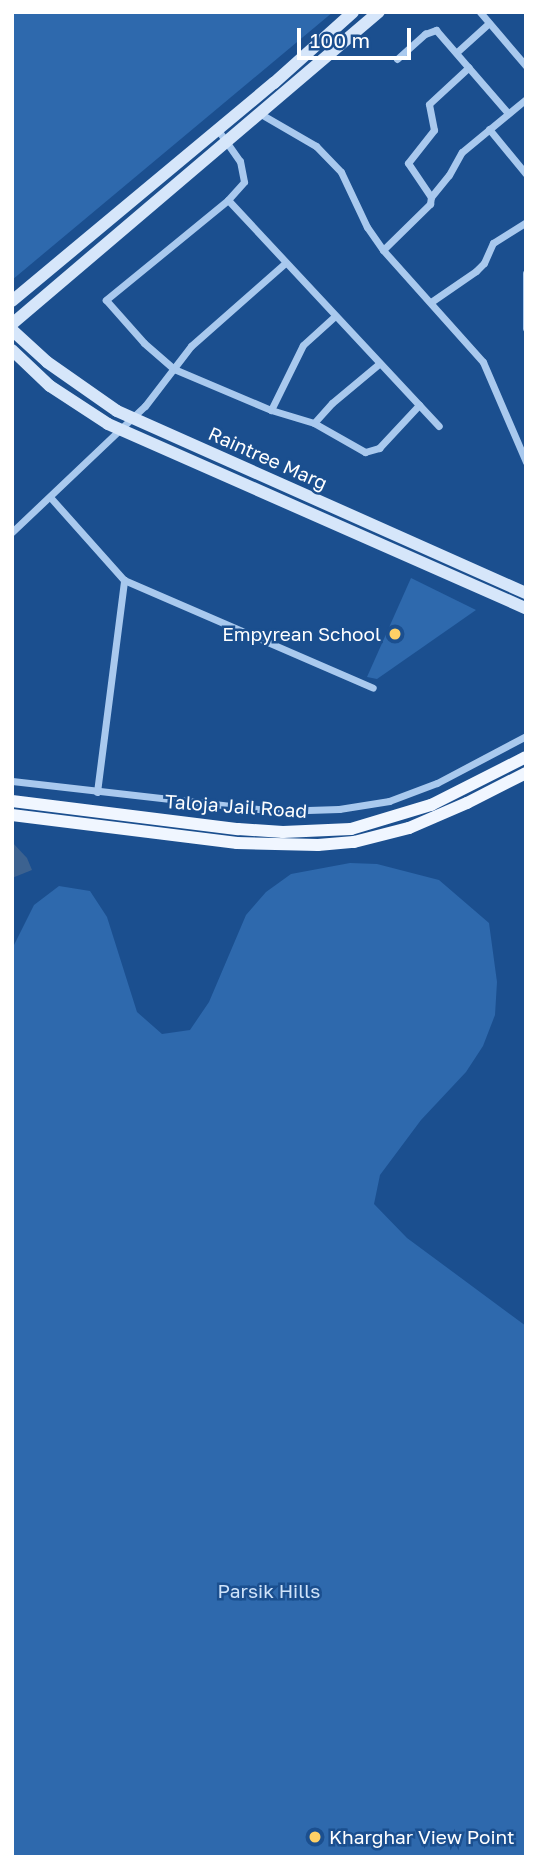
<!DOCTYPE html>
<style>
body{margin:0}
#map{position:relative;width:538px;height:1869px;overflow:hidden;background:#1b4f8f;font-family:"Golos Text",sans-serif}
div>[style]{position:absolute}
.green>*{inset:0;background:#2e69ad}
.water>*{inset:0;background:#3c6290}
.street>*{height:7px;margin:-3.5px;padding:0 3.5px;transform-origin:3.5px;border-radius:3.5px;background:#a9c9ee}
.secondary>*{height:12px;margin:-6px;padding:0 6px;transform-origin:6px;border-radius:6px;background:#d6e6fa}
.primary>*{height:12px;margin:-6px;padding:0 6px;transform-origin:6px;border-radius:6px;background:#f0f6ff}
.dots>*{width:19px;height:19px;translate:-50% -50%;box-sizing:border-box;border:4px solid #1b4f8f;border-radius:50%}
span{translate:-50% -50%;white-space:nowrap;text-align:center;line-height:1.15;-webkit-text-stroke:5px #1b4f8f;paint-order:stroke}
.street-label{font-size:19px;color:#fff}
.poi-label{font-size:19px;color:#fff}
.right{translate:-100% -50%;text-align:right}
.left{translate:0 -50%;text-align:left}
.park-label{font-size:19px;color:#cfe3fa}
.frame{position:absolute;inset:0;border:14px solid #fff;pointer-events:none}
.scale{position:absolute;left:297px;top:28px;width:114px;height:32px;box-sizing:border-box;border:4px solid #fff;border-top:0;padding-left:9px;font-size:21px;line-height:24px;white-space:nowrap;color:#fff;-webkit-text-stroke:5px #1b4f8f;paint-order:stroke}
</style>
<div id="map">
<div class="green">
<i style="clip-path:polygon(12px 12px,333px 12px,12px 280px)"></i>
<i style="clip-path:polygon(411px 578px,476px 610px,377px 679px,367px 677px)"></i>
<i style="clip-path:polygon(350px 863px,377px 864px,439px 880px,489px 923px,497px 982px,495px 1015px,483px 1046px,466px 1072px,421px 1120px,380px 1175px,374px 1204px,407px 1238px,526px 1326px,526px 1857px,12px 1857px,12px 949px,34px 905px,59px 886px,90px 891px,107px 917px,137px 1012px,162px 1034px,190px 1030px,209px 1002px,246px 915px,266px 892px,291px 874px)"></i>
</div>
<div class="water">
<i style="clip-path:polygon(12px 842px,27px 858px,32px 870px,12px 878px)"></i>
</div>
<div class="street">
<i style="left:480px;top:12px;width:71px;rotate:49.6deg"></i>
<i style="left:457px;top:52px;width:43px;rotate:-42.2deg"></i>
<i style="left:397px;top:59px;width:38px;rotate:-42deg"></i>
<i style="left:425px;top:34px;width:12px;rotate:-20deg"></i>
<i style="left:436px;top:30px;width:110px;rotate:49.1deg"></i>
<i style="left:259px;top:113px;width:66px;rotate:30.1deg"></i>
<i style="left:316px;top:146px;width:36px;rotate:46deg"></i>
<i style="left:341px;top:172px;width:61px;rotate:64.7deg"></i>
<i style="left:367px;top:227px;width:28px;rotate:55deg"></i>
<i style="left:383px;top:250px;width:150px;rotate:48.2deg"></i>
<i style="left:483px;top:362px;width:109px;rotate:66.7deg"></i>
<i style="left:489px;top:129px;width:58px;rotate:50.6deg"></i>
<i style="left:218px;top:130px;width:38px;rotate:55deg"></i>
<i style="left:240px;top:161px;width:21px;rotate:79deg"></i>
<i style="left:244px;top:182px;width:24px;rotate:132deg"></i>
<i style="left:228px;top:200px;width:158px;rotate:140.7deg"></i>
<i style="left:106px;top:300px;width:57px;rotate:48.5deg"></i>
<i style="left:144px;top:343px;width:40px;rotate:41deg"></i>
<i style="left:174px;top:369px;width:105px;rotate:22.9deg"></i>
<i style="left:271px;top:410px;width:45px;rotate:16.8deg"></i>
<i style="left:314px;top:423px;width:59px;rotate:29.6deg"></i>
<i style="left:365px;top:452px;width:15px;rotate:-16deg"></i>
<i style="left:379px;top:448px;width:59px;rotate:-47.1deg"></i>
<i style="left:431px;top:197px;width:28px;rotate:-51deg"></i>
<i style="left:449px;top:175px;width:26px;rotate:-61deg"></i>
<i style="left:462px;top:152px;width:83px;rotate:-39.6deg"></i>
<i style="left:228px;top:200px;width:309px;rotate:47deg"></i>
<i style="left:383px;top:250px;width:66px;rotate:-44.4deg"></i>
<i style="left:430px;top:204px;width:7px;rotate:-82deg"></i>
<i style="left:431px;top:197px;width:41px;rotate:-124.1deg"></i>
<i style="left:408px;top:163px;width:42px;rotate:-51.8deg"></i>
<i style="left:434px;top:130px;width:26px;rotate:-101deg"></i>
<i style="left:429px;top:104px;width:54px;rotate:-42.8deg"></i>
<i style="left:526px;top:273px;width:55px;rotate:90deg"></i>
<i style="left:431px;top:302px;width:55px;rotate:-34.6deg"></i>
<i style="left:476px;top:271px;width:11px;rotate:-45deg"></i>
<i style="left:484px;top:263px;width:22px;rotate:-66deg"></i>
<i style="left:493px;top:243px;width:39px;rotate:-32deg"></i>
<i style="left:271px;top:410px;width:72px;rotate:-63.8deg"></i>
<i style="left:303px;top:345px;width:43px;rotate:-42.2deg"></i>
<i style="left:314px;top:423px;width:27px;rotate:-48deg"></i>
<i style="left:332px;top:403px;width:62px;rotate:-39.8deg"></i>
<i style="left:50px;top:497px;width:111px;rotate:48.3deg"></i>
<i style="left:124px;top:580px;width:271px;rotate:23.4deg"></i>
<i style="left:12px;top:532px;width:183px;rotate:-43.5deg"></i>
<i style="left:145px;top:406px;width:76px;rotate:-52.5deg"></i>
<i style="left:191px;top:346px;width:125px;rotate:-41.4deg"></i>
<i style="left:12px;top:781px;width:267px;rotate:6.5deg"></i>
<i style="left:277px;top:811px;width:62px;rotate:-1.8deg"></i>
<i style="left:339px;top:809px;width:51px;rotate:-9.1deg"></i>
<i style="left:389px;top:801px;width:51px;rotate:-20.6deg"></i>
<i style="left:437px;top:783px;width:101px;rotate:-27.8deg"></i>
<i style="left:97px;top:792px;width:214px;rotate:-82.7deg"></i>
</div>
<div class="secondary">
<i style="left:12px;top:301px;width:341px;rotate:-39.8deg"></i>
<i style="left:274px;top:83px;width:106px;rotate:-41.9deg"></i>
<i style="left:12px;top:324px;width:482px;rotate:-40.4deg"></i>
<i style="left:12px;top:330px;width:47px;rotate:42.4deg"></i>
<i style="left:47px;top:362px;width:85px;rotate:35deg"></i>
<i style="left:117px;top:411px;width:448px;rotate:24deg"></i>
<i style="left:12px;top:350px;width:52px;rotate:43.5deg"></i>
<i style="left:50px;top:386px;width:69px;rotate:33.2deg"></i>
<i style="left:108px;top:424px;width:457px;rotate:23.8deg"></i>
</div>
<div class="primary">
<i style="left:12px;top:801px;width:228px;rotate:7.1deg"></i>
<i style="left:238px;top:829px;width:45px;rotate:3.8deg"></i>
<i style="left:283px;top:832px;width:68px;rotate:-2.5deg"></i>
<i style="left:351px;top:829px;width:84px;rotate:-16.7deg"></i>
<i style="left:431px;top:805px;width:106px;rotate:-26.8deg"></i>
<i style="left:12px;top:815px;width:227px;rotate:7.1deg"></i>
<i style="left:237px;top:843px;width:81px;rotate:1.4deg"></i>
<i style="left:318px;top:845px;width:36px;rotate:-5deg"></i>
<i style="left:354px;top:842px;width:57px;rotate:-14.3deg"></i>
<i style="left:409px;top:828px;width:63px;rotate:-23.3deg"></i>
<i style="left:467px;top:803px;width:66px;rotate:-27deg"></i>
</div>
<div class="dots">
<i style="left:395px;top:634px;background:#ffd166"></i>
<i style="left:315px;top:1837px;background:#ffd166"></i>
</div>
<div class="street-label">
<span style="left:268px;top:458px;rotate:24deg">Raintree Marg</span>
<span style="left:236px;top:806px;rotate:4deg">Taloja Jail Road</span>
</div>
<div class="poi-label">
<span class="right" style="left:381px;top:634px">Empyrean School</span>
<span class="left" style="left:329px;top:1837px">Kharghar View Point</span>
</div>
<div class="park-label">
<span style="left:269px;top:1591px">Parsik Hills</span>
</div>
<div class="frame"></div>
<div class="scale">100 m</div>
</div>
